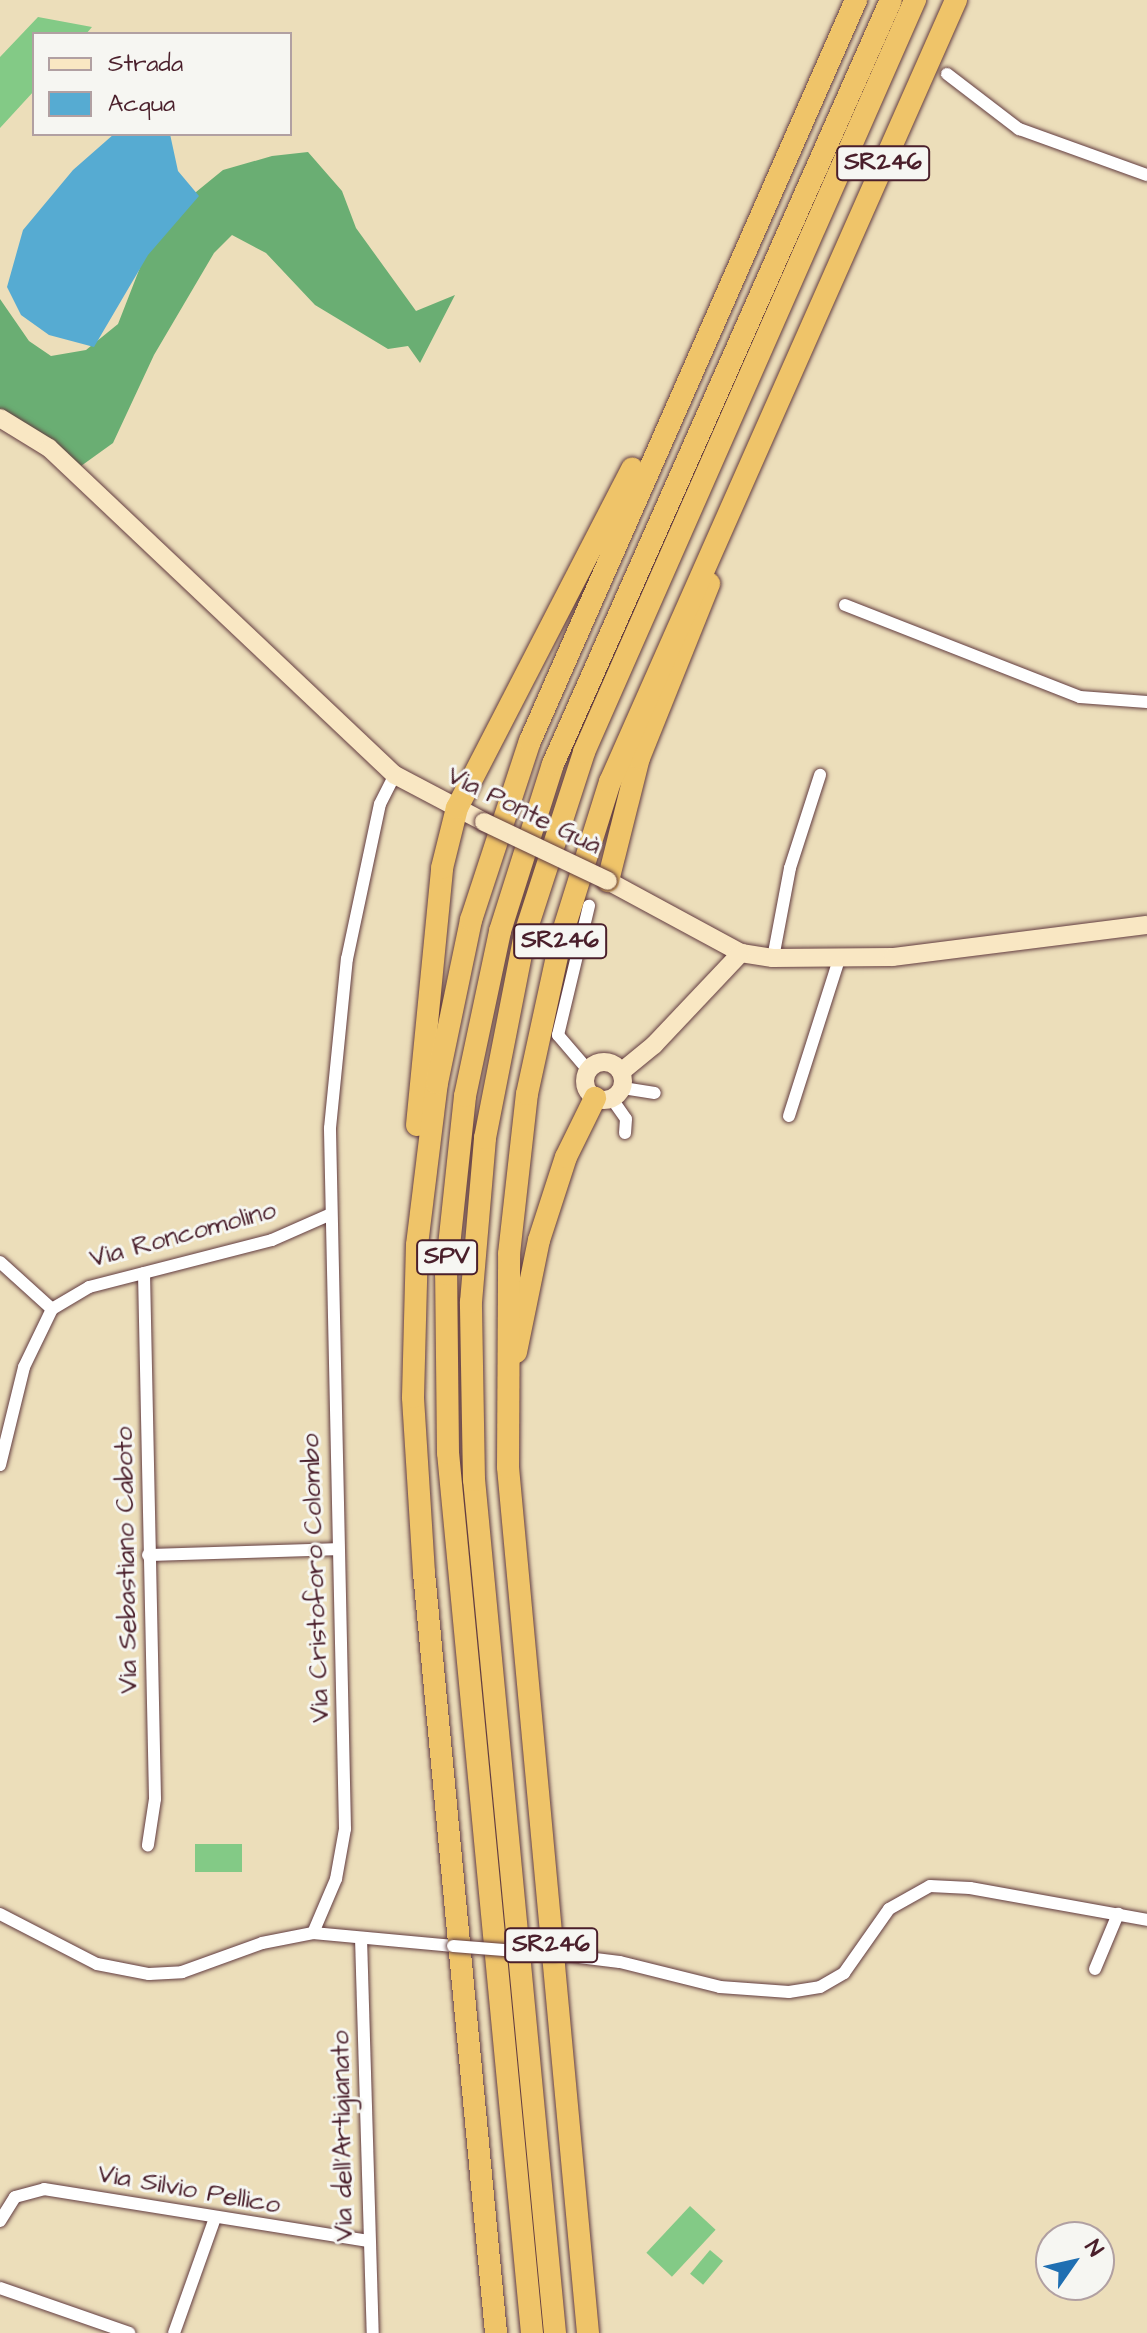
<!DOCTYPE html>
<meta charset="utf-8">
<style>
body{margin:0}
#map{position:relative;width:1147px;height:2333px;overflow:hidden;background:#ecdeba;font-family:"Architects Daughter",sans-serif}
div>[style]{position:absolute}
.green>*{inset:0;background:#83ca86;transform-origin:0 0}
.forest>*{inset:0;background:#6aae73}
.water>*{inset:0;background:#56abd2}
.roads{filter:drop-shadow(0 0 2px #623c40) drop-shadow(0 0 2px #623c40)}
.street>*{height:12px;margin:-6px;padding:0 6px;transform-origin:6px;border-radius:6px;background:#fff}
.secondary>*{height:18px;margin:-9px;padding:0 9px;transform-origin:9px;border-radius:9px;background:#f9e7c3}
.secondary>.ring{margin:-9px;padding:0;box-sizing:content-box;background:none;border:18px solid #f9e7c3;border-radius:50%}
.highway>*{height:22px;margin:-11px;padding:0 11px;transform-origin:11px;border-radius:11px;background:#efc469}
.bridges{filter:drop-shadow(0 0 2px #623c40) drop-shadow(0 0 2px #623c40)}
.street-bridge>*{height:12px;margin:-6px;padding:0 6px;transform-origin:6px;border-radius:6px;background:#fff}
.secondary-bridge>*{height:18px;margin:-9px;padding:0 9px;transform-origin:9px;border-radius:9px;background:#f9e7c3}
span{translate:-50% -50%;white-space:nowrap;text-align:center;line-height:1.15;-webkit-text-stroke:6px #f6f6f2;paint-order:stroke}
.shield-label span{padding:2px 6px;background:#f6f6f2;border:2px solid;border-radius:6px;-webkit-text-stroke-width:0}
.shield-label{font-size:24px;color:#4a1f2b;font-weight:700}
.street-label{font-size:26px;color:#4a1f2b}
.legend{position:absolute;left:32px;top:32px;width:260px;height:104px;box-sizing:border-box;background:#f6f6f2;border:2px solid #b1a0a2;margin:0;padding:10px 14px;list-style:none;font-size:24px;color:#4a1f2b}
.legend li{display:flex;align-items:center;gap:16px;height:40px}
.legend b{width:40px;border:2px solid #b1a0a2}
.north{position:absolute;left:1035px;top:2221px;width:80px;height:80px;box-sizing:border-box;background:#f6f6f2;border:2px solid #b1a0a2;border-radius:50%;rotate:56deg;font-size:22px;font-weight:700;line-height:32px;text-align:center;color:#4a1f2b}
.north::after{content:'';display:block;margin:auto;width:28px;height:36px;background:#1f6fb2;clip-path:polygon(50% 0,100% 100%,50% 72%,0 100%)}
</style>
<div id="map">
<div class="green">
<i style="clip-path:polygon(38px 17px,92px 27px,86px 34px,34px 34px,34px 91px,0 128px,0 57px)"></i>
<i style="left:242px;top:1844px;width:28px;height:47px;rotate:90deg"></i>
<i style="left:690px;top:2206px;width:35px;height:64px;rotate:43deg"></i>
<i style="left:710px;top:2250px;width:17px;height:31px;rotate:40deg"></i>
</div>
<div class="forest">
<i style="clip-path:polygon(308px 152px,342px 191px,356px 228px,416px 311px,455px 295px,420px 363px,408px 346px,388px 349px,315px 305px,266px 253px,232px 235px,214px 253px,154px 355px,113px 443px,81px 466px,0 413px,0 299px,29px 341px,51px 356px,86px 350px,118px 324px,150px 242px,185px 201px,223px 170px,272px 156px)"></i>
</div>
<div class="water">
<i style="clip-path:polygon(114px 134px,170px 134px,178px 171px,199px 196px,148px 255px,94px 347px,49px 335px,21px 315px,7px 287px,23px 230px,73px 170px)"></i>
</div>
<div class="roads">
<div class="street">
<i style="left:947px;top:74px;width:91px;rotate:37.4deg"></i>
<i style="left:1019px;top:129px;width:136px;rotate:19.8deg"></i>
<i style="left:845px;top:605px;width:252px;rotate:21.4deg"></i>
<i style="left:1080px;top:697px;width:67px;rotate:4.3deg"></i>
<i style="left:773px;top:958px;width:92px;rotate:-79.3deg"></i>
<i style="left:790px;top:868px;width:98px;rotate:-72.1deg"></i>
<i style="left:588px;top:1070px;width:46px;rotate:-130.6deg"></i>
<i style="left:558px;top:1035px;width:133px;rotate:-76.5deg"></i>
<i style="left:623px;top:1088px;width:32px;rotate:9deg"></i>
<i style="left:612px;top:1099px;width:24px;rotate:55deg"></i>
<i style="left:626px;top:1119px;width:14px;rotate:94deg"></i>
<i style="left:789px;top:1116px;width:165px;rotate:-72.3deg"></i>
<i style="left:0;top:1262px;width:70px;rotate:42.1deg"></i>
<i style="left:144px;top:1273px;width:526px;rotate:88.8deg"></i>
<i style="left:155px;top:1799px;width:47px;rotate:98.7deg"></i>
<i style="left:0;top:1465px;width:101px;rotate:-76.2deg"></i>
<i style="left:24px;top:1367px;width:64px;rotate:-64.2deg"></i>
<i style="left:52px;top:1309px;width:43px;rotate:-30.7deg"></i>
<i style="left:89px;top:1287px;width:189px;rotate:-14.4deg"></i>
<i style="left:272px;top:1240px;width:62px;rotate:-23.7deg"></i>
<i style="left:148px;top:1555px;width:188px;rotate:-1.8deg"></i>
<i style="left:0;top:1914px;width:109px;rotate:27.3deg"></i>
<i style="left:97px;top:1964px;width:53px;rotate:10.9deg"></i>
<i style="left:149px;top:1974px;width:33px;rotate:-3deg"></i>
<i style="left:182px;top:1972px;width:85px;rotate:-19.9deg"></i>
<i style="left:262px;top:1943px;width:52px;rotate:-11.1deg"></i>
<i style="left:313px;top:1933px;width:141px;rotate:5.3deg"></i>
<i style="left:313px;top:1933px;width:59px;rotate:-66.9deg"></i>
<i style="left:336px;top:1879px;width:51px;rotate:-79.8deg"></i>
<i style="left:345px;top:1829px;width:701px;rotate:-91.23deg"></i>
<i style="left:330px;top:1128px;width:170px;rotate:-84.3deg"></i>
<i style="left:347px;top:959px;width:158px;rotate:-78deg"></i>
<i style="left:380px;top:804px;width:33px;rotate:-63deg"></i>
<i style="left:361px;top:1938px;width:395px;rotate:88.3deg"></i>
<i style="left:555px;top:1954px;width:65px;rotate:7deg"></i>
<i style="left:620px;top:1962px;width:103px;rotate:14deg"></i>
<i style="left:720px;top:1987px;width:69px;rotate:4.1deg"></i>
<i style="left:789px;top:1992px;width:31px;rotate:-9deg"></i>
<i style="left:820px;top:1987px;width:28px;rotate:-30deg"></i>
<i style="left:844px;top:1973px;width:78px;rotate:-54.9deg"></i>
<i style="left:889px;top:1909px;width:47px;rotate:-29.3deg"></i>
<i style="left:930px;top:1886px;width:40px;rotate:2.9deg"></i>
<i style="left:970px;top:1888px;width:180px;rotate:10.2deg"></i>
<i style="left:1095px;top:1969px;width:60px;rotate:-67.3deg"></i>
<i style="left:0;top:2221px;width:28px;rotate:-58deg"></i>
<i style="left:15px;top:2197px;width:30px;rotate:-15deg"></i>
<i style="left:44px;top:2189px;width:327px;rotate:9.1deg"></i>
<i style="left:0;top:2288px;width:137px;rotate:19.2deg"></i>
<i style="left:174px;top:2333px;width:122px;rotate:-70.4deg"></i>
</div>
<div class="secondary">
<i style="left:0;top:418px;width:57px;rotate:31.5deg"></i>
<i style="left:49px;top:448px;width:476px;rotate:43.4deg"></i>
<i style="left:395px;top:775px;width:101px;rotate:27.8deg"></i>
<i style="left:608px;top:881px;width:151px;rotate:28.4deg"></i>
<i style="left:741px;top:953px;width:32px;rotate:9deg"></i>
<i style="left:773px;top:958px;width:120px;rotate:-0.5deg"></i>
<i style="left:893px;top:957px;width:256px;rotate:-7.2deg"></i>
<i class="ring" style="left:585px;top:1062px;width:20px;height:20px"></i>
<i style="left:621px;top:1072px;width:43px;rotate:-39.3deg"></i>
<i style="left:654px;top:1045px;width:127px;rotate:-46.6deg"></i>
</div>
<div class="highway">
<i style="left:608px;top:881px;width:127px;rotate:-75.9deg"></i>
<i style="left:639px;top:758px;width:188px;rotate:-68.1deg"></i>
<i style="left:417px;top:1125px;width:258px;rotate:-84.4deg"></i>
<i style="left:442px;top:868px;width:62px;rotate:-76deg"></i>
<i style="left:457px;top:808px;width:382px;rotate:-62.7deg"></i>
<i style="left:516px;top:1352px;width:114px;rotate:-78.4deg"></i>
<i style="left:539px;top:1240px;width:87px;rotate:-72deg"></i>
<i style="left:566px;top:1157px;width:66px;rotate:-63.8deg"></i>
<i style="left:496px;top:2333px;width:763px;rotate:-95.41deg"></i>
<i style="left:424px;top:1573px;width:176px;rotate:-93.6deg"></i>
<i style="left:413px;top:1397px;width:152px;rotate:-88.5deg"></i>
<i style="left:417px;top:1245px;width:163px;rotate:-83deg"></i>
<i style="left:437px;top:1083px;width:167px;rotate:-78.2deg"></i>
<i style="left:471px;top:920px;width:188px;rotate:-71.8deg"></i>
<i style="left:530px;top:741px;width:810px;rotate:-66.25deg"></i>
<i style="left:532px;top:2333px;width:884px;rotate:-95.45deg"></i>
<i style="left:448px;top:1453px;width:179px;rotate:-90.6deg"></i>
<i style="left:446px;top:1274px;width:179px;rotate:-83.9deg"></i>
<i style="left:465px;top:1096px;width:169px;rotate:-78deg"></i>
<i style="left:500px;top:931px;width:175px;rotate:-72.4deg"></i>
<i style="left:553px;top:764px;width:835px;rotate:-66.14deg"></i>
<i style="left:555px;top:2333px;width:857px;rotate:-95.42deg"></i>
<i style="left:474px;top:1480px;width:178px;rotate:-91deg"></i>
<i style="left:471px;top:1302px;width:165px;rotate:-85.1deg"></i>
<i style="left:485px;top:1138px;width:208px;rotate:-78.9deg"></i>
<i style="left:525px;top:934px;width:191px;rotate:-72deg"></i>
<i style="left:584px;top:752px;width:822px;rotate:-66.24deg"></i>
<i style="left:588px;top:2333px;width:870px;rotate:-95.28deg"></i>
<i style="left:508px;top:1467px;width:213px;rotate:-89.7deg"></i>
<i style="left:509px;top:1254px;width:161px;rotate:-83.6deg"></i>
<i style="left:527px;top:1094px;width:160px;rotate:-77.7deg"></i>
<i style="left:561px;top:938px;width:164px;rotate:-72.6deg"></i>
<i style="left:610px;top:782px;width:855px;rotate:-66.13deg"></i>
</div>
</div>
<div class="bridges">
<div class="street-bridge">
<i style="left:453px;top:1946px;width:102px;rotate:4.5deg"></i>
</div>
<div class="secondary-bridge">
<i style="left:484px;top:822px;width:137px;rotate:25.4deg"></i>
</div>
</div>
<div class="shield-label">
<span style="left:883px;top:163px">SR246</span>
<span style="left:560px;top:941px">SR246</span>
<span style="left:447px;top:1257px">SPV</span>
<span style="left:551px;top:1945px">SR246</span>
</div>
<div class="street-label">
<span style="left:524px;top:811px;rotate:26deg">Via Ponte Guà</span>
<span style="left:183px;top:1235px;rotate:-15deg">Via Roncomolino</span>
<span style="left:127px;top:1560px;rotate:-91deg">Via Sebastiano Caboto</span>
<span style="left:316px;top:1578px;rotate:-92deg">Via Cristoforo Colombo</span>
<span style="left:343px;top:2136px;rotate:-91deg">Via dell'Artigianato</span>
<span style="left:189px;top:2190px;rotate:10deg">Via Silvio Pellico</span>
</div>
<ul class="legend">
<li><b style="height:10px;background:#f9e7c3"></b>Strada</li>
<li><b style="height:22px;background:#56abd2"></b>Acqua</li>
</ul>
<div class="north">N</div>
</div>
